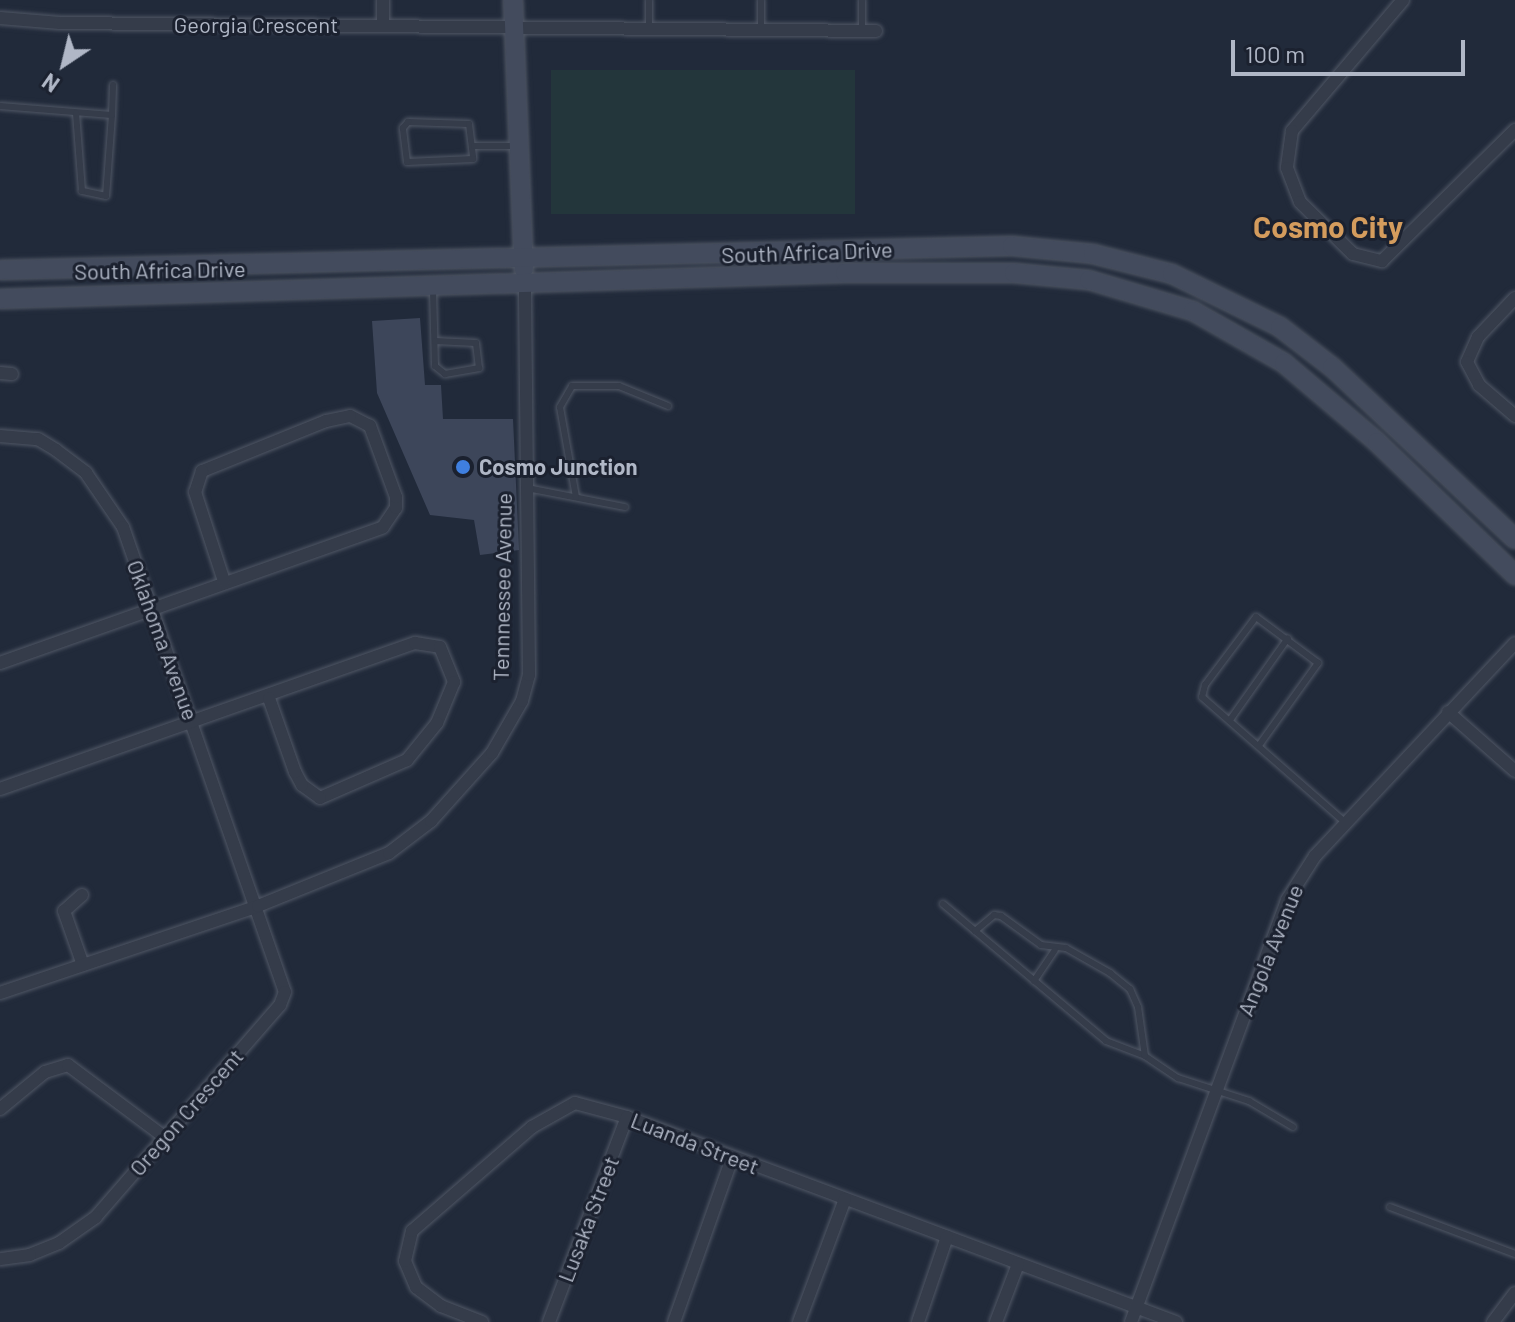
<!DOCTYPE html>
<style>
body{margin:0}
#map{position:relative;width:1515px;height:1322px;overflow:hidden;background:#212a3a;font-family:Barlow,sans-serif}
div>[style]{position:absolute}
.green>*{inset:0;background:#23363b;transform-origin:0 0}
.building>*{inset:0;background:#3d465a}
.roads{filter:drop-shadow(0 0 2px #505765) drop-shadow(0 0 2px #505765)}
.lane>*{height:6px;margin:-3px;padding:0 3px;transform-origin:3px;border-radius:3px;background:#353c4a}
.street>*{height:12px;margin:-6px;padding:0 6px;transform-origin:6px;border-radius:6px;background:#353c4a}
.secondary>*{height:18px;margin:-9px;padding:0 9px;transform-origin:9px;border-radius:9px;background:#434b5d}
.dots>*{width:22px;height:22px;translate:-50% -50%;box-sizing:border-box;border:4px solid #1b212f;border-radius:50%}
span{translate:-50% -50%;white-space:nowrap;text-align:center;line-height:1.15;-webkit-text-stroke:6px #1b212f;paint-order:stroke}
.street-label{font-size:22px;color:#b0b7c6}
.poi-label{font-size:22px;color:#b0b7c6;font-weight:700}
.left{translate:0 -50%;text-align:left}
.district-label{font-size:30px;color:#d49c5d;font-weight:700}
.north{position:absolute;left:24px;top:24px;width:80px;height:80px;-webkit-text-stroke:6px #1b212f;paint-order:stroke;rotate:215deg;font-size:22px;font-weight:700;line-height:32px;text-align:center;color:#b0b7c6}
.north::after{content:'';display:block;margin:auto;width:28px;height:36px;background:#b0b7c6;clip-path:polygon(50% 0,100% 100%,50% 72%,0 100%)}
.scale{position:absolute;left:1231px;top:40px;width:234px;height:36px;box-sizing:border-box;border:4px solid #b0b7c6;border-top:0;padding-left:10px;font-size:24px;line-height:28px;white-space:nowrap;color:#b0b7c6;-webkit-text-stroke:6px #1b212f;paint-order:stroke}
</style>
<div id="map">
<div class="green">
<i style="left:551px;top:70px;width:304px;height:144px"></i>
</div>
<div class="building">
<i style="clip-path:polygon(420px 318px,425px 385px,441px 385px,443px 419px,513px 419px,519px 550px,480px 555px,474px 520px,430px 515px,377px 393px,372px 321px)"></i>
</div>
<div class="roads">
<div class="lane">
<i style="left:649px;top:0;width:30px;rotate:90deg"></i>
<i style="left:761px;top:30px;width:30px;rotate:-90deg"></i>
<i style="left:862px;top:31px;width:31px;rotate:-90deg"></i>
<i style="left:0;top:106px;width:112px;rotate:4.6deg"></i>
<i style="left:112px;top:115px;width:81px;rotate:94.2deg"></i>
<i style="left:106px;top:196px;width:25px;rotate:-168deg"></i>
<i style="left:82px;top:191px;width:78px;rotate:-94.4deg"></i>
<i style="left:112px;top:115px;width:30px;rotate:-88deg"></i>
<i style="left:408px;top:122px;width:61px;rotate:1.9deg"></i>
<i style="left:469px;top:124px;width:35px;rotate:83deg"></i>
<i style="left:473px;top:159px;width:66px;rotate:177.4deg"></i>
<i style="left:407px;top:162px;width:34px;rotate:-97deg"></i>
<i style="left:403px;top:128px;width:8px;rotate:-50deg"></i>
<i style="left:474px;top:146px;width:41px"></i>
<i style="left:433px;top:290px;width:76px;rotate:88.5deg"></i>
<i style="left:435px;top:366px;width:13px;rotate:39deg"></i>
<i style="left:445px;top:374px;width:35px;rotate:-10deg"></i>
<i style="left:479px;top:368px;width:25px;rotate:-97deg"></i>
<i style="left:476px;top:343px;width:41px;rotate:-177.2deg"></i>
<i style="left:527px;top:488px;width:100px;rotate:11deg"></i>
<i style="left:576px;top:497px;width:91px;rotate:-100.1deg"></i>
<i style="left:560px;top:407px;width:24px;rotate:-60deg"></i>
<i style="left:572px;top:386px;width:47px"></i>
<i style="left:619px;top:386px;width:53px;rotate:22.2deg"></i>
<i style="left:1230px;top:720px;width:100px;rotate:-54.7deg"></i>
<i style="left:1260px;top:744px;width:100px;rotate:-54.4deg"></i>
<i style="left:1318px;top:663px;width:77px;rotate:-143.4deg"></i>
<i style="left:1256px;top:617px;width:85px;rotate:126.9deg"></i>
<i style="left:1205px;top:685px;width:12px;rotate:104deg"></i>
<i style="left:1202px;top:697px;width:190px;rotate:41.2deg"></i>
<i style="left:943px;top:904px;width:213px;rotate:40deg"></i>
<i style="left:1106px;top:1041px;width:42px;rotate:21deg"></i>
<i style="left:1145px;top:1056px;width:40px;rotate:34deg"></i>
<i style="left:1178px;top:1078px;width:75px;rotate:17.9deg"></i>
<i style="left:1249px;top:1101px;width:51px;rotate:30.6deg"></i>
<i style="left:975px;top:931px;width:25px;rotate:-40deg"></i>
<i style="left:994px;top:915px;width:7px;rotate:8deg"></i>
<i style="left:1001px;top:916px;width:49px;rotate:35.9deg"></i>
<i style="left:1041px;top:945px;width:25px;rotate:7deg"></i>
<i style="left:1066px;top:948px;width:51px;rotate:29.6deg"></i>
<i style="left:1110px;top:973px;width:26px;rotate:39deg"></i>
<i style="left:1130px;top:989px;width:20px;rotate:66deg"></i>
<i style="left:1138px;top:1007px;width:49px;rotate:81.9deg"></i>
<i style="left:1034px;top:981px;width:37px;rotate:-56deg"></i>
<i style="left:1390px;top:1207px;width:134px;rotate:20.6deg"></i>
</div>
<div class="street">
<i style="left:383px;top:0;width:26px;rotate:90deg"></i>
<i style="left:1403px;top:0;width:172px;rotate:130.3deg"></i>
<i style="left:1292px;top:131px;width:37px;rotate:98deg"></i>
<i style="left:1287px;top:168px;width:36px;rotate:69deg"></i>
<i style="left:1300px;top:202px;width:74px;rotate:44.5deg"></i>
<i style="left:1353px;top:254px;width:30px;rotate:14deg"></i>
<i style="left:1382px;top:261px;width:187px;rotate:-44.6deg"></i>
<i style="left:0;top:18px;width:60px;rotate:4.8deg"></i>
<i style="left:60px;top:23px;width:816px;rotate:0.56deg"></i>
<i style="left:1515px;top:298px;width:54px;rotate:133.5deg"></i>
<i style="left:1478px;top:337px;width:27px;rotate:114deg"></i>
<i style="left:1467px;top:362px;width:26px;rotate:62deg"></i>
<i style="left:1479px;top:385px;width:48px;rotate:40.7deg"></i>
<i style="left:0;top:373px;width:12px;rotate:5deg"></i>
<i style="left:0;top:436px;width:38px;rotate:5deg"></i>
<i style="left:38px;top:439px;width:21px;rotate:31deg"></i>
<i style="left:56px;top:450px;width:38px;rotate:37deg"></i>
<i style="left:86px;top:473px;width:65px;rotate:55.6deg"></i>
<i style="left:123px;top:527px;width:492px;rotate:70.8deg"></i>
<i style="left:285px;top:992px;width:14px;rotate:111deg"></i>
<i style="left:280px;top:1005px;width:281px;rotate:131deg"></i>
<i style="left:96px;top:1217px;width:45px;rotate:144.9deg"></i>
<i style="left:59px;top:1243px;width:31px;rotate:158deg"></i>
<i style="left:30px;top:1255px;width:30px;rotate:172deg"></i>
<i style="left:0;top:663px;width:406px;rotate:-19.5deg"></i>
<i style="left:383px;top:527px;width:23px;rotate:-56deg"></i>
<i style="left:396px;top:508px;width:11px;rotate:-90deg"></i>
<i style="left:396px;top:497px;width:76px;rotate:-110.1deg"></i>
<i style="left:370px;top:426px;width:22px;rotate:-153deg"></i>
<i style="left:350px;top:416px;width:25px;rotate:168deg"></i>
<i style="left:326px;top:421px;width:134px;rotate:158deg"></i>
<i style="left:202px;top:471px;width:22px;rotate:108deg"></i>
<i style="left:195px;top:492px;width:94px;rotate:72deg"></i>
<i style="left:1448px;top:712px;width:89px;rotate:41.4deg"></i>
<i style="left:0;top:789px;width:440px;rotate:-19.4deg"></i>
<i style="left:415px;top:643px;width:25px;rotate:9deg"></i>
<i style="left:440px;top:647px;width:38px;rotate:68deg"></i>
<i style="left:454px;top:682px;width:44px;rotate:112.5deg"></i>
<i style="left:437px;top:723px;width:48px;rotate:129deg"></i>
<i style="left:407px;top:760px;width:95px;rotate:156.4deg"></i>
<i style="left:320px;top:798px;width:22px;rotate:-144deg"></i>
<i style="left:302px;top:785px;width:15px;rotate:-118deg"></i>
<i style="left:295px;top:772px;width:78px;rotate:-109.4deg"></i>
<i style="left:82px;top:895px;width:24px;rotate:138deg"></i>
<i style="left:64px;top:911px;width:57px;rotate:70.6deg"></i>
<i style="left:0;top:993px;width:272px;rotate:-18.6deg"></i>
<i style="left:258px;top:906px;width:141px;rotate:-22deg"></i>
<i style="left:389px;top:853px;width:53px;rotate:-37.3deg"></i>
<i style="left:431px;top:821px;width:91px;rotate:-48.1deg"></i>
<i style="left:492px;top:753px;width:60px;rotate:-60deg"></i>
<i style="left:522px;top:701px;width:27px;rotate:-75deg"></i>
<i style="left:529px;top:675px;width:392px;rotate:-90.6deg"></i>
<i style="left:0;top:1109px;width:58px;rotate:-39.4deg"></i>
<i style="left:45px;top:1072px;width:24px;rotate:-17deg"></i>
<i style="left:68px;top:1065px;width:119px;rotate:36.8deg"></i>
<i style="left:482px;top:1322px;width:44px;rotate:-158.7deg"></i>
<i style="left:441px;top:1306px;width:31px;rotate:-143deg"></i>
<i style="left:416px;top:1287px;width:28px;rotate:-113deg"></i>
<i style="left:405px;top:1261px;width:31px;rotate:-77deg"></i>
<i style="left:412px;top:1231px;width:159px;rotate:-40.9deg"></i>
<i style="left:532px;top:1127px;width:49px;rotate:-29.2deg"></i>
<i style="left:575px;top:1103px;width:54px;rotate:15.1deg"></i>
<i style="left:627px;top:1117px;width:586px;rotate:20.48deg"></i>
<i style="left:549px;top:1322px;width:219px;rotate:-69.2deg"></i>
<i style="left:674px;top:1322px;width:174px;rotate:-70.5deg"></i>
<i style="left:799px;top:1322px;width:131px;rotate:-69.5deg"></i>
<i style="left:918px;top:1322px;width:90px;rotate:-71.2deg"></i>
<i style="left:996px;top:1322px;width:62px;rotate:-69.2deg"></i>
<i style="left:1131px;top:1322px;width:450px;rotate:-69.7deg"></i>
<i style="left:1287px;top:900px;width:52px;rotate:-57.5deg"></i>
<i style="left:1315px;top:856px;width:292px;rotate:-46.8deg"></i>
<i style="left:1493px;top:1322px;width:36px;rotate:-53deg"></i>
</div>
<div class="secondary">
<i style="left:513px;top:0;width:269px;rotate:87.7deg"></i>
<i style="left:0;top:270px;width:1012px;rotate:-1.36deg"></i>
<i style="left:1012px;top:246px;width:81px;rotate:5.6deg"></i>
<i style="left:1093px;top:254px;width:81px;rotate:14.2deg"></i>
<i style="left:1172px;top:274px;width:120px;rotate:26.1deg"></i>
<i style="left:1280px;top:327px;width:66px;rotate:37.6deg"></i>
<i style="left:1332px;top:367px;width:251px;rotate:43.2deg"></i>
<i style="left:0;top:299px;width:845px;rotate:-1.76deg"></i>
<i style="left:845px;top:273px;width:169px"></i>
<i style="left:1014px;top:273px;width:75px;rotate:5.3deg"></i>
<i style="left:1089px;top:280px;width:109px;rotate:16.6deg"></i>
<i style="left:1193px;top:311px;width:105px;rotate:29.7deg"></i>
<i style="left:1284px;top:363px;width:122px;rotate:40.3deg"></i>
<i style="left:1377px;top:442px;width:192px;rotate:43.9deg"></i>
</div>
</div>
<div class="dots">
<i style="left:463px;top:467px;background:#3f7fe0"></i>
</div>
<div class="street-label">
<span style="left:256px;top:25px">Georgia Crescent</span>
<span style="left:807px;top:252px;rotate:-2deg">South Africa Drive</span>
<span style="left:160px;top:270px;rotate:-1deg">South Africa Drive</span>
<span style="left:502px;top:587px;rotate:-89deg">Tennnessee Avenue</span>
<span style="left:163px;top:640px;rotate:70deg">Oklahoma Avenue</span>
<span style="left:1270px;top:950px;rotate:-68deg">Angola Avenue</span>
<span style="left:186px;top:1112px;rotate:-49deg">Oregon Crescent</span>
<span style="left:695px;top:1143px;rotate:21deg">Luanda Street</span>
<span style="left:588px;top:1219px;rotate:-69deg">Lusaka Street</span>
</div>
<div class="poi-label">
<span class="left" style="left:479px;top:467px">Cosmo Junction</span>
</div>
<div class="district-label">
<span style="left:1328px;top:226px">Cosmo City</span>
</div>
<div class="north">N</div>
<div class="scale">100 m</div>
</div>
